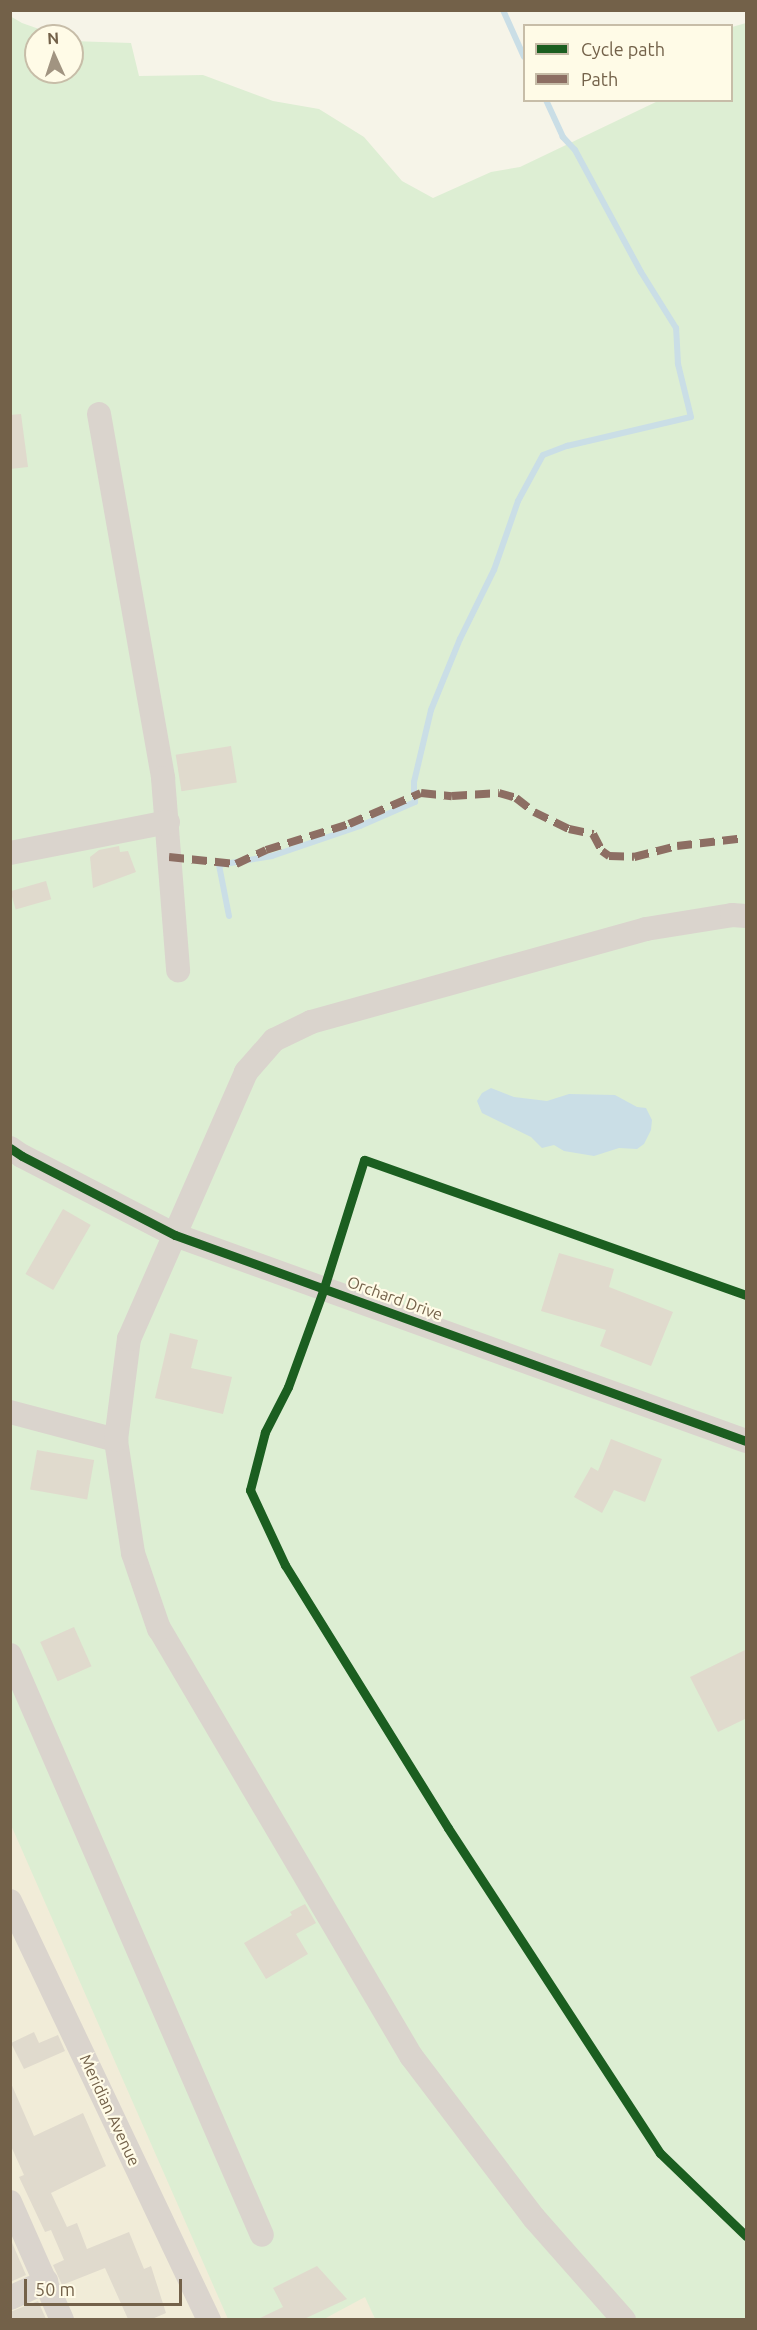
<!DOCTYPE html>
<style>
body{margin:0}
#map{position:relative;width:757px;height:2330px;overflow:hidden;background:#f6f4e8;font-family:Ubuntu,sans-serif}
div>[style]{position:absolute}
.residential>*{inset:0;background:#f1ecd8}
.green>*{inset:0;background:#ddeed3}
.water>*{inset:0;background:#cadee6}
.stream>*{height:6px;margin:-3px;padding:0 3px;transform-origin:3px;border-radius:3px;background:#cadee6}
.building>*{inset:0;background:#e0dacd;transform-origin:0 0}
.minor>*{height:24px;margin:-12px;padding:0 12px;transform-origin:12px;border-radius:12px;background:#dad4cd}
.quiet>*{height:8px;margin-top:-4px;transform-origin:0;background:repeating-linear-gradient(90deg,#8d6e63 0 15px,transparent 0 23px)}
.cycleway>*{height:9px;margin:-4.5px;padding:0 4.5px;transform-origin:4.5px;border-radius:4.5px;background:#1b5e20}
span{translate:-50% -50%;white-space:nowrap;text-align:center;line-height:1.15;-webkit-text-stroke:4.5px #fffbe7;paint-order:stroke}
.street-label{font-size:16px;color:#736149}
.frame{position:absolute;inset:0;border:12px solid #736149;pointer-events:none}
.legend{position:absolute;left:523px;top:24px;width:210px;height:78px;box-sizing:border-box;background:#fffbe7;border:2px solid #c7bda8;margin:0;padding:8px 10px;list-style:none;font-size:18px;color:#736149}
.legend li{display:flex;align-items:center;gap:12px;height:30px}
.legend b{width:30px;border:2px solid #c7bda8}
.north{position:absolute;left:24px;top:24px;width:60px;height:60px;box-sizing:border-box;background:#fffbe7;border:2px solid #c7bda8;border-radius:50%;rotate:357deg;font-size:16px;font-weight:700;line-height:24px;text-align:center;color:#736149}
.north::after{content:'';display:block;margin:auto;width:21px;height:27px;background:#a19481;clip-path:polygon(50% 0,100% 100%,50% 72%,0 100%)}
.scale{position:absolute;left:24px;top:2279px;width:158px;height:27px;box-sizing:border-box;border:3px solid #736149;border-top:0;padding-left:8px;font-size:18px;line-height:21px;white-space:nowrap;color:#736149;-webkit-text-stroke:4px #fffbe7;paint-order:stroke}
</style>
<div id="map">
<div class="residential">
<i style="clip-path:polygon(10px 1480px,366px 2297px,375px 2319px,11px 2319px)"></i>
</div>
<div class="green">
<i style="clip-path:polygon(10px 16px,22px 23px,59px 36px,36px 36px,36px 72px,72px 72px,72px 41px,131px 43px,139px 76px,203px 75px,273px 101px,319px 109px,364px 137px,402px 181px,433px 198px,491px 172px,520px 167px,658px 101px,732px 100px,732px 27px,746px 23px,746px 2319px,375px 2319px,365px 2297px,324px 2319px,228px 2319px,11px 1825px)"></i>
</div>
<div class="water">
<i style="clip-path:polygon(491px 1088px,514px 1097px,547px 1101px,569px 1094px,615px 1095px,637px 1107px,646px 1108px,652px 1120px,651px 1130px,644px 1144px,637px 1149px,619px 1148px,594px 1156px,564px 1151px,554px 1145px,542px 1148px,531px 1137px,482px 1113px,477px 1101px,482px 1093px)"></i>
</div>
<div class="stream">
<i style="left:503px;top:10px;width:51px;rotate:65.9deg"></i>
<i style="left:414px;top:791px;width:9px;rotate:-90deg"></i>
<i style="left:414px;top:782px;width:74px;rotate:-76.7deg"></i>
<i style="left:431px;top:710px;width:77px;rotate:-67.8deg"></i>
<i style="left:460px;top:639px;width:77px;rotate:-63.8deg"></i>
<i style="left:494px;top:570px;width:73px;rotate:-70.8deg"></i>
<i style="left:518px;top:501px;width:52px;rotate:-61.5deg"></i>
<i style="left:543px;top:455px;width:26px;rotate:-21deg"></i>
<i style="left:567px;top:446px;width:127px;rotate:-13.2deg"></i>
<i style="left:691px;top:417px;width:55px;rotate:-103.8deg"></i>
<i style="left:678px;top:364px;width:36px;rotate:-93deg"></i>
<i style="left:676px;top:328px;width:66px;rotate:-122deg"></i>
<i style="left:641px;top:272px;width:139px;rotate:-118.4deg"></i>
<i style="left:575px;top:150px;width:18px;rotate:-133deg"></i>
<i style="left:563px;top:137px;width:41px;rotate:-114.7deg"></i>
<i style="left:229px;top:916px;width:52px;rotate:-101.1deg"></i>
<i style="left:219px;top:865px;width:54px;rotate:-9.6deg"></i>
<i style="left:272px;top:856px;width:93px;rotate:-18.8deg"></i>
<i style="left:360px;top:826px;width:60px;rotate:-23.6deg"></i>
<i style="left:415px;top:802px;width:4px;rotate:-90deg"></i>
</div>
<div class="building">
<i style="clip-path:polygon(21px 414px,28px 467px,10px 469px,10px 415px)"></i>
<i style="left:231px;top:746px;width:37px;height:56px;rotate:81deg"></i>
<i style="clip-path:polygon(119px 846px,120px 852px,128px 851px,136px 872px,93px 888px,90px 857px,99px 850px)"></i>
<i style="left:46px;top:881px;width:19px;height:37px;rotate:74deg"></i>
<i style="left:63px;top:1209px;width:32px;height:75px;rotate:30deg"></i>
<i style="clip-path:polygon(559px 1253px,614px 1269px,609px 1287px,673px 1312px,651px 1366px,600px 1346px,606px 1330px,541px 1311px)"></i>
<i style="clip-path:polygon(170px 1333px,198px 1340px,191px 1368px,232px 1377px,223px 1414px,155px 1398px)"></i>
<i style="clip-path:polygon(611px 1439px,662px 1459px,645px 1502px,614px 1490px,602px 1513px,574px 1497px,591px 1467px,598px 1471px)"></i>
<i style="left:37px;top:1450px;width:58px;height:40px;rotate:10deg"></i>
<i style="left:74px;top:1627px;width:43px;height:37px;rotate:66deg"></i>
<i style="clip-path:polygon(747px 1649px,747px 1718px,718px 1732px,690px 1677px)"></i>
<i style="clip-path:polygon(305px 1904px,316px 1923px,296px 1934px,308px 1954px,266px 1979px,244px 1943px,292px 1915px,290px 1912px)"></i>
<i style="clip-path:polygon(34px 2032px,39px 2043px,58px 2035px,65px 2051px,24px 2069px,11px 2043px)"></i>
<i style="clip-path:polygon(10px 2081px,34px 2136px,83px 2113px,106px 2166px,51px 2193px,67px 2227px,77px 2223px,87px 2249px,129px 2232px,144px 2269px,151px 2266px,166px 2313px,152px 2319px,128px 2319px,105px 2268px,62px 2285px,53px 2265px,64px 2260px,51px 2230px,45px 2232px,19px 2177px,24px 2175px,10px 2144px)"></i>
<i style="clip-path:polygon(10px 2238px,26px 2275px,10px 2282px)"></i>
<i style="clip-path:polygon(317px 2266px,347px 2299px,304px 2319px,258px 2319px,283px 2307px,273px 2288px)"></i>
<i style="clip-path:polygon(38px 2301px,46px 2319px,10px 2319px,10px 2312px)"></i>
</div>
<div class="minor">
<i style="left:99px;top:414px;width:370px;rotate:80deg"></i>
<i style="left:163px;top:778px;width:193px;rotate:85.5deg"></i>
<i style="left:10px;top:853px;width:161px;rotate:-11.1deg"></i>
<i style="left:10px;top:1148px;width:14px;rotate:34deg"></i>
<i style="left:22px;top:1156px;width:172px;rotate:27.3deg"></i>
<i style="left:175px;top:1235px;width:607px;rotate:19.84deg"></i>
<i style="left:10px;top:1412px;width:110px;rotate:14.8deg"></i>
<i style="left:10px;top:1655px;width:632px;rotate:66.52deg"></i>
<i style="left:10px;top:1901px;width:464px;rotate:64.6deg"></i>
<i style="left:10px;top:2202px;width:129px;rotate:66.2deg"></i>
<i style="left:10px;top:2298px;width:40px;rotate:-25deg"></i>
<i style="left:624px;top:2320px;width:136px;rotate:-131.4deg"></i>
<i style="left:534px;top:2218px;width:203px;rotate:-127.2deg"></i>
<i style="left:411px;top:2056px;width:496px;rotate:-120.5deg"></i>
<i style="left:159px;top:1629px;width:80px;rotate:-108.9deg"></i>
<i style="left:133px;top:1553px;width:114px;rotate:-98.6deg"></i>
<i style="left:116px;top:1440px;width:102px;rotate:-82.7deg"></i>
<i style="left:129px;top:1339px;width:292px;rotate:-66.3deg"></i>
<i style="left:246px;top:1072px;width:43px;rotate:-48.8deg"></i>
<i style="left:274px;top:1040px;width:41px;rotate:-25.9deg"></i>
<i style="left:311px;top:1022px;width:348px;rotate:-15.5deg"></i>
<i style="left:646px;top:929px;width:87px;rotate:-9.2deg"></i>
<i style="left:732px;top:915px;width:14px;rotate:4deg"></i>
</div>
<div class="quiet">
<i style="left:169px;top:857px;width:67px;rotate:6deg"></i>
<i style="left:236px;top:864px;width:33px;rotate:-25deg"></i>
<i style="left:266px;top:850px;width:87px;rotate:-17.4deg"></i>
<i style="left:349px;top:824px;width:78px;rotate:-23.3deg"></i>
<i style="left:421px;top:793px;width:31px;rotate:6deg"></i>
<i style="left:452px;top:796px;width:47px;rotate:-3.7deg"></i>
<i style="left:499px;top:793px;width:18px;rotate:16deg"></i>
<i style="left:516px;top:798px;width:23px;rotate:38deg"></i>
<i style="left:534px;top:812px;width:39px;rotate:26deg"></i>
<i style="left:569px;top:829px;width:25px;rotate:12deg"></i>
<i style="left:593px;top:834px;width:19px;rotate:62deg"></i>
<i style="left:602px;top:851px;width:9px;rotate:36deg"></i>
<i style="left:609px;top:856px;width:25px;rotate:2deg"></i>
<i style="left:634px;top:857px;width:44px;rotate:-14.3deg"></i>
<i style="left:677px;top:846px;width:69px;rotate:-6.6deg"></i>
</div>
<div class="cycleway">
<i style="left:10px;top:1148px;width:14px;rotate:34deg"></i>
<i style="left:22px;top:1156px;width:172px;rotate:27.3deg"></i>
<i style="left:175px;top:1235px;width:607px;rotate:19.84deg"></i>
<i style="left:746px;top:1295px;width:405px;rotate:-160.5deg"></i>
<i style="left:364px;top:1160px;width:134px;rotate:107.4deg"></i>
<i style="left:324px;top:1288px;width:105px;rotate:110deg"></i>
<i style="left:288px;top:1387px;width:51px;rotate:117.1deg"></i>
<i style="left:265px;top:1432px;width:60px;rotate:104.5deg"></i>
<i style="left:250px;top:1490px;width:83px;rotate:65deg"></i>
<i style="left:285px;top:1565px;width:309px;rotate:58.2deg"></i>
<i style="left:448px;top:1828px;width:388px;rotate:56.9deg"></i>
<i style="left:660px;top:2153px;width:120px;rotate:44deg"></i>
</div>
<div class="street-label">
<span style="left:395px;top:1298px;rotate:20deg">Orchard Drive</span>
<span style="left:110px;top:2110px;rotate:65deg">Meridian Avenue</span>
</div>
<div class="frame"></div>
<ul class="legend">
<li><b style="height:8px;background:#1b5e20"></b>Cycle path</li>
<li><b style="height:8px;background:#8d6e63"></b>Path</li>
</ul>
<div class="north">N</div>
<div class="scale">50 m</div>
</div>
